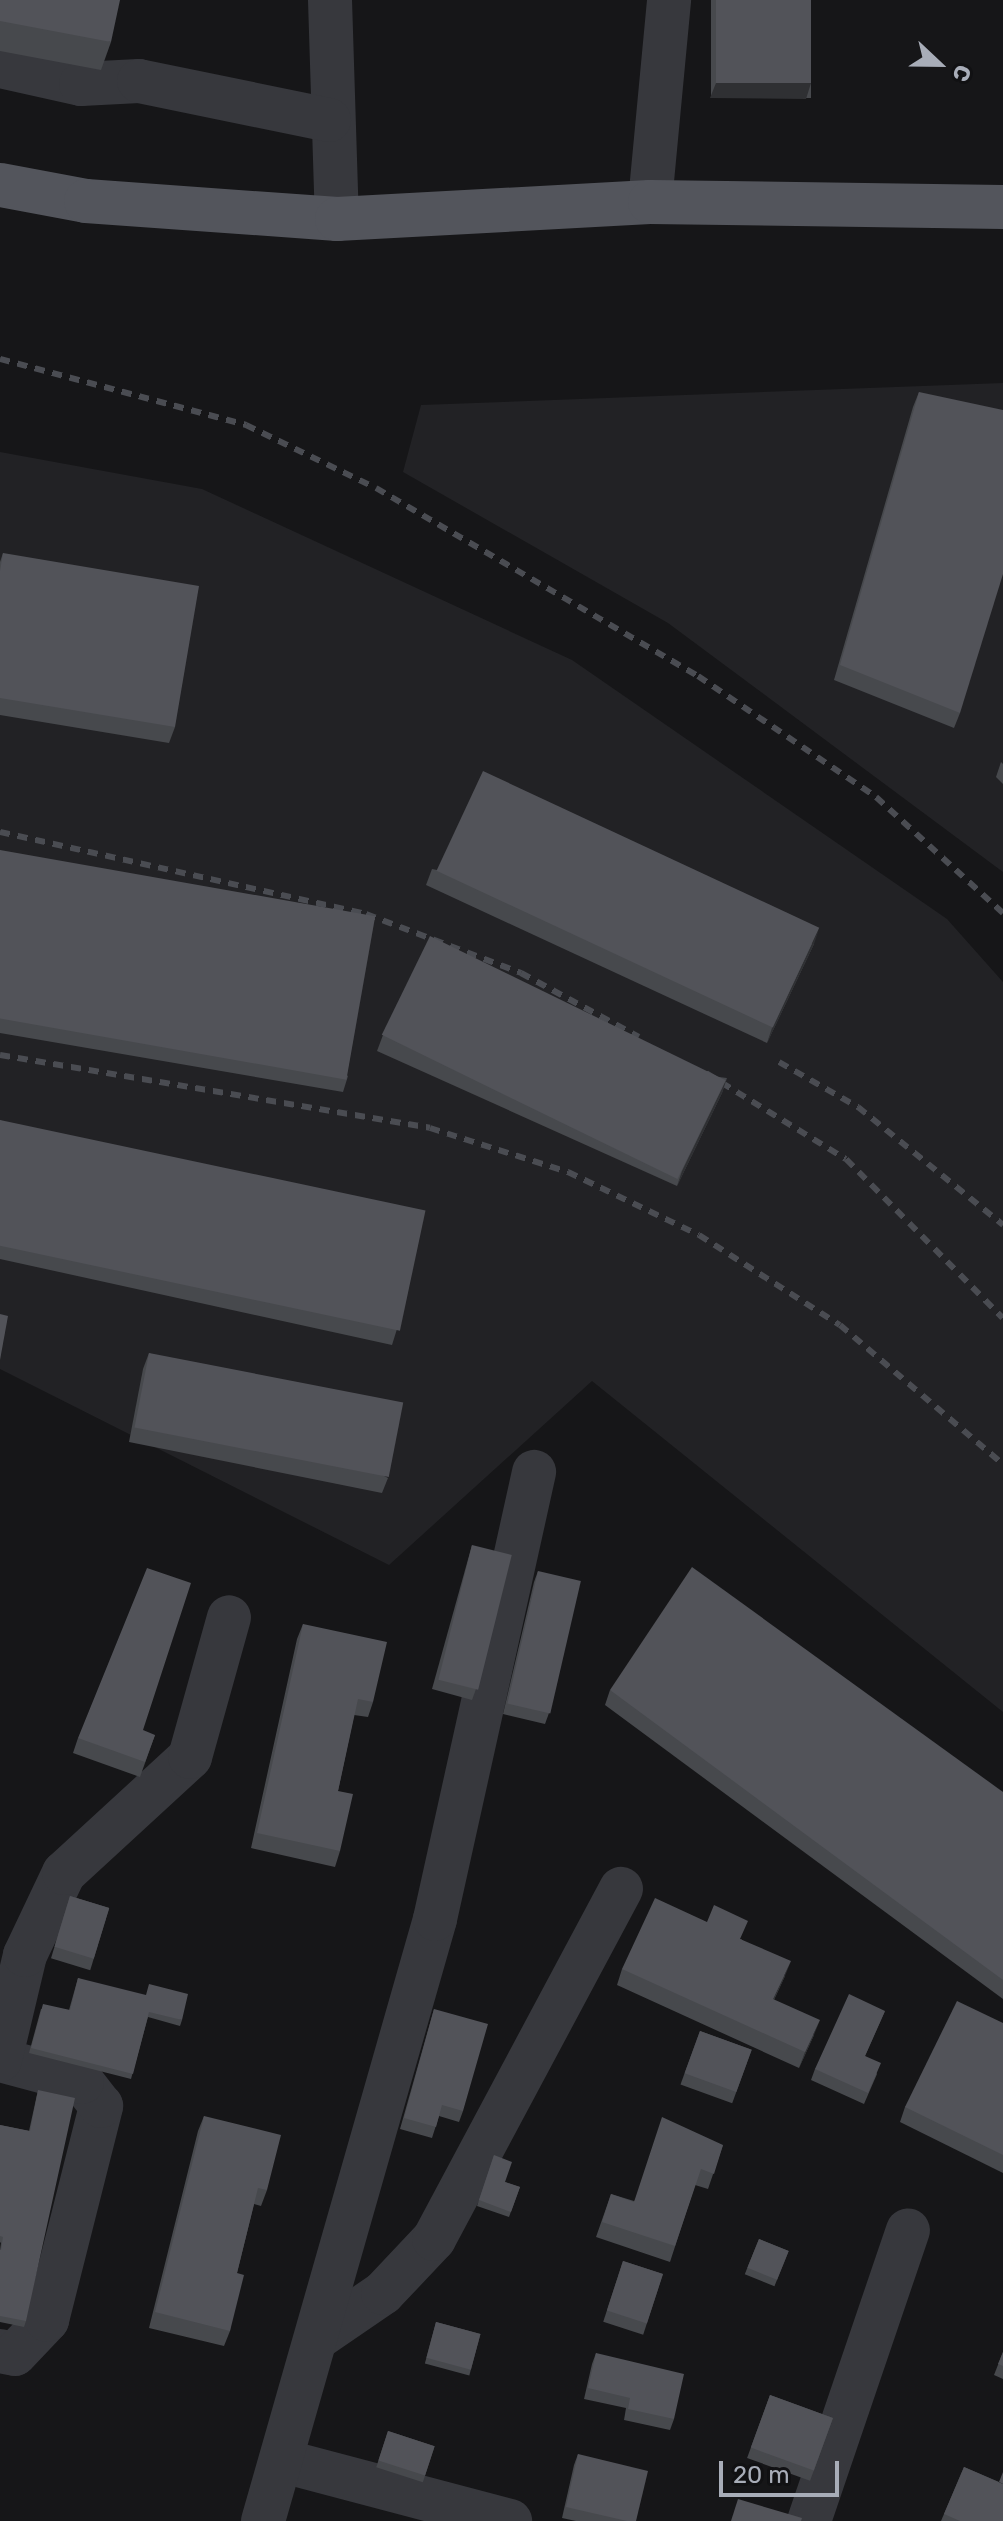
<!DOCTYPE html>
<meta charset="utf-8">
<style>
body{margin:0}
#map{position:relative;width:1003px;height:2521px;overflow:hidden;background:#161618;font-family:Rubik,sans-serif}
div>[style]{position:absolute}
.built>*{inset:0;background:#222225}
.minor>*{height:44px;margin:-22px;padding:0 22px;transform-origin:22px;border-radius:22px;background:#37383d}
.major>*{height:44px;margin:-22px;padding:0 22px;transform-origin:22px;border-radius:22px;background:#53555c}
.rail>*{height:6px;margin-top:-3px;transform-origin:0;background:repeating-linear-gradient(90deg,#4a4c52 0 10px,transparent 0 18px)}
.wall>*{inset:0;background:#47494d;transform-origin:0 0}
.shaded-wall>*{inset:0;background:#2f3033}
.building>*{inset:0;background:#525359;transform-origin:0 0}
span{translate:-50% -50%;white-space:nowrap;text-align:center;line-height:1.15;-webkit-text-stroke:8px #111113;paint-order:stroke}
.north{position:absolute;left:899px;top:24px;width:80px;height:80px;-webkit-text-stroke:6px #111113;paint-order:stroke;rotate:112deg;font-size:22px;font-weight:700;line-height:32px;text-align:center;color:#a8adb8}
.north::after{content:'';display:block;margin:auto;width:28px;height:36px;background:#a8adb8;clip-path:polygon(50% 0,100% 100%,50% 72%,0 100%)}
.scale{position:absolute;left:719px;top:2461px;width:120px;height:36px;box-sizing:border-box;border:4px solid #a8adb8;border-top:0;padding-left:10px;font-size:24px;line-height:28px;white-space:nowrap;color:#a8adb8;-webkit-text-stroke:6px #111113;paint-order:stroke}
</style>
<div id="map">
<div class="built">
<i style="clip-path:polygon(1003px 383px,1003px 872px,668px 623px,403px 472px,421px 405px)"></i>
<i style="clip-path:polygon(0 452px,202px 489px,572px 660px,947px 919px,1003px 982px,1003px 1712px,592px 1381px,389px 1565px,0 1369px)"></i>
</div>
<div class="minor">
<i style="left:330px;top:0;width:219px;rotate:88.2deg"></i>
<i style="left:0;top:66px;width:83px;rotate:12.5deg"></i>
<i style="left:81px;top:84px;width:58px;rotate:-3deg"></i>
<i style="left:139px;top:81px;width:194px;rotate:11.6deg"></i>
<i style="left:650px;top:202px;width:203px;rotate:-84.6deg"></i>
<i style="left:320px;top:2336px;width:76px;rotate:-34.3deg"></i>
<i style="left:383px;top:2293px;width:74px;rotate:-46.6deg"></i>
<i style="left:434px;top:2239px;width:397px;rotate:-61.9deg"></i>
<i style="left:0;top:2351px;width:15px;rotate:11deg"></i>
<i style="left:15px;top:2354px;width:47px;rotate:-46.7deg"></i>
<i style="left:47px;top:2320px;width:221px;rotate:-75.8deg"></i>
<i style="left:101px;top:2106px;width:31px;rotate:-128deg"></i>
<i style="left:82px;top:2082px;width:85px;rotate:-165deg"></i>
<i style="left:0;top:2060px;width:108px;rotate:-76.6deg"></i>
<i style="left:25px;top:1955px;width:91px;rotate:-64.6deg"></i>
<i style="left:64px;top:1873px;width:171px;rotate:-42.6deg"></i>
<i style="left:190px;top:1757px;width:145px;rotate:-74.4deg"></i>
<i style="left:283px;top:2461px;width:235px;rotate:14.8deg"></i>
<i style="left:263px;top:2521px;width:626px;rotate:-74.05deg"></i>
<i style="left:435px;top:1919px;width:458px;rotate:-77.5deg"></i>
<i style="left:809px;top:2521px;width:307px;rotate:-71.2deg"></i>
</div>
<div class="major">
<i style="left:0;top:185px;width:87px;rotate:10.5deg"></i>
<i style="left:86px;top:201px;width:252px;rotate:4.1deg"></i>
<i style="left:337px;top:219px;width:313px;rotate:-3.1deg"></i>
<i style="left:650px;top:202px;width:353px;rotate:0.8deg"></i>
</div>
<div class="rail">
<i style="left:0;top:359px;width:255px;rotate:15deg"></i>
<i style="left:246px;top:425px;width:144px;rotate:25.9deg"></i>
<i style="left:376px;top:488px;width:373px;rotate:30.3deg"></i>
<i style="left:698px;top:676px;width:215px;rotate:34.2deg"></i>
<i style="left:876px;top:797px;width:172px;rotate:42.4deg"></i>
<i style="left:0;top:832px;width:375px;rotate:12.6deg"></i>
<i style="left:366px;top:914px;width:166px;rotate:20.8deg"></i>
<i style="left:521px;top:973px;width:134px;rotate:28.5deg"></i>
<i style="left:0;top:1055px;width:436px;rotate:9.6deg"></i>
<i style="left:430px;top:1128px;width:145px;rotate:17.7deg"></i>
<i style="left:568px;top:1172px;width:145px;rotate:25.7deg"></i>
<i style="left:699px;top:1235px;width:167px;rotate:32.6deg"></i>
<i style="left:840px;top:1325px;width:214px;rotate:40.5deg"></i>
<i style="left:779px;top:1062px;width:91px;rotate:29.7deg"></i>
<i style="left:858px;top:1107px;width:187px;rotate:39.1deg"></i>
<i style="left:706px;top:1073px;width:164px;rotate:31.6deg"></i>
<i style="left:846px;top:1159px;width:223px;rotate:45.4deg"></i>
</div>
<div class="wall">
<i style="clip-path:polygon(0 0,111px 42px,101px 70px,0 51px)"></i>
<i style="left:711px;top:0;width:100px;height:98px"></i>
<i style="clip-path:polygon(919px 392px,960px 713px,954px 728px,834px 680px,913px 407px)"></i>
<i style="clip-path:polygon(3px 553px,175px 727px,169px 743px,0 715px,0 562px)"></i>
<i style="clip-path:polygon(1001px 762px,1003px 764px,1003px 784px,996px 777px)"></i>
<i style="clip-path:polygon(0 850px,348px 1076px,343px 1092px,0 1033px)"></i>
<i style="clip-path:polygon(432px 869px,814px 944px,767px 1043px,426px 885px)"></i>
<i style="clip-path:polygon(383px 1035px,727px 1078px,722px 1093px,677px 1186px,377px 1051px)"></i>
<i style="clip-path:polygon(0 1120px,397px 1329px,392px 1345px,0 1259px)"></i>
<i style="clip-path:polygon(149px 1353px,388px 1478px,382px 1493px,129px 1442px,143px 1369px)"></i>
<i style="clip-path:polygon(472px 1545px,476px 1689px,472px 1700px,432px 1689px)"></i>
<i style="clip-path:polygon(538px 1571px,549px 1713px,545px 1724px,503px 1714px,534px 1582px)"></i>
<i style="clip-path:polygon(303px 1624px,373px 1702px,368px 1717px,354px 1715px,338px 1791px,340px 1851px,335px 1867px,251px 1848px,297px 1639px)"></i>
<i style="clip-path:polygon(610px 1690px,1003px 1792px,1003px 1999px,605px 1705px)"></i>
<i style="clip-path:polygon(155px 1735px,140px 1777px,73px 1753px,78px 1738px)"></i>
<i style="left:70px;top:1896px;width:41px;height:65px;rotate:17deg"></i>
<i style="clip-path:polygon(741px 1939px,785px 1976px,774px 2000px,814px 2035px,799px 2068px,617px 1985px,622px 1969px)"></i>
<i style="clip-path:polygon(78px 1978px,182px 2020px,180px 2026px,148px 2017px,131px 2079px,29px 2053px,41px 2009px,69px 2010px)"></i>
<i style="clip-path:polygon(434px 2009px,463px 2111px,459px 2122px,439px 2116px,432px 2138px,400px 2129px)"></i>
<i style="clip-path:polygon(885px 2011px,865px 2056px,877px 2074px,864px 2104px,811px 2080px,815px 2069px)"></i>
<i style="clip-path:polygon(1003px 2023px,1003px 2173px,900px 2122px,905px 2107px)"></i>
<i style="left:700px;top:2031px;width:55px;height:57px;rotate:20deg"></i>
<i style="clip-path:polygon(38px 2090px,26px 2321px,24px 2327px,0 2322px,0 2250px,1px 2243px,0 2242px,0 2125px,29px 2131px)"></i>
<i style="clip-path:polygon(204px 2116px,267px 2190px,261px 2206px,254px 2204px,237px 2273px,230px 2331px,224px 2346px,149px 2328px,198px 2131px)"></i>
<i style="clip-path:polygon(723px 2145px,708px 2189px,695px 2185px,670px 2262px,596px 2237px,611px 2194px,634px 2201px)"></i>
<i style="clip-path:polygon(494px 2155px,505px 2182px,520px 2187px,509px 2217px,477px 2206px)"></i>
<i style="left:759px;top:2239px;width:32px;height:38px;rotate:22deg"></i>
<i style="left:623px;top:2261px;width:42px;height:64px;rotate:18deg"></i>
<i style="left:436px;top:2322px;width:46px;height:43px;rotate:15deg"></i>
<i style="clip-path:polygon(1003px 2352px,1003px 2379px,994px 2375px)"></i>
<i style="clip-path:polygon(596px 2353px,674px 2419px,670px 2430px,624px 2420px,626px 2408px,584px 2399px,592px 2364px)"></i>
<i style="left:770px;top:2395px;width:67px;height:67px;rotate:20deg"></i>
<i style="left:388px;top:2431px;width:49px;height:38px;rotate:18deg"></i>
<i style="clip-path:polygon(578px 2454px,636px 2521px,576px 2521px,562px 2518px,574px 2465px)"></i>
<i style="clip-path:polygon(964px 2467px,999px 2482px,1003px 2521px,941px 2521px)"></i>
</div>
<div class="shaded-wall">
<i style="clip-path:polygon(716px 83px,811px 83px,806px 99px,710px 98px)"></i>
<i style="clip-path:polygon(819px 929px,814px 944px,767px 1043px,772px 1028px)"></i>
<i style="clip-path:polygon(727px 1078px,722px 1093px,677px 1186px,682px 1171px)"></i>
<i style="clip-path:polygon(791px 1961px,785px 1976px,767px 2014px,773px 1999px)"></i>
<i style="clip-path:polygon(820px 2020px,814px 2035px,799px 2068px,805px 2052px)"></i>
</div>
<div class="building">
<i style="clip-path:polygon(0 0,120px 0,111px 42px,0 21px)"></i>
<i style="left:716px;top:0;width:95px;height:83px"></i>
<i style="clip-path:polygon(919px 392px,1003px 410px,1003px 574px,960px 713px,840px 665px)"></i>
<i style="clip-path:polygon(3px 553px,199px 586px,175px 727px,0 698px,0 571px)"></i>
<i style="left:483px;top:771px;width:371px;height:110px;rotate:25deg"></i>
<i style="left:0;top:850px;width:381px;height:166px;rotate:10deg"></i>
<i style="left:430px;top:936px;width:329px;height:110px;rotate:26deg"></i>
<i style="left:0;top:1120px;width:435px;height:123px;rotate:12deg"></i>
<i style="clip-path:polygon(0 1314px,8px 1316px,0 1360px)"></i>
<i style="left:149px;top:1353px;width:259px;height:76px;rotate:11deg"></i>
<i style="left:472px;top:1545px;width:41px;height:139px;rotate:14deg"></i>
<i style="clip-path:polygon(692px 1567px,1003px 1792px,1003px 1980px,610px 1690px)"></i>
<i style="clip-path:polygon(147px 1568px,191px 1583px,143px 1730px,155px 1735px,145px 1762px,78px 1738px)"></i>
<i style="left:538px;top:1571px;width:44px;height:136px;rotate:13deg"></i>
<i style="clip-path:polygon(303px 1624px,387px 1642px,373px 1702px,358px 1699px,338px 1791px,353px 1794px,340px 1851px,257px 1833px)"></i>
<i style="left:70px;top:1896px;width:41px;height:53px;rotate:17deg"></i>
<i style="clip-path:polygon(655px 1898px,707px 1922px,714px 1905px,748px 1921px,740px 1939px,791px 1961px,773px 1999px,820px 2020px,805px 2052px,622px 1969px)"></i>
<i style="clip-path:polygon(78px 1978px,146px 1995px,149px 1984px,188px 1994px,182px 2020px,149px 2012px,133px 2074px,31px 2048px,43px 2004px,70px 2010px)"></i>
<i style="clip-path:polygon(849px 1994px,885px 2011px,865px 2056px,881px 2063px,868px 2093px,815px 2069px)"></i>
<i style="clip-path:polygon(957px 2001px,1003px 2023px,1003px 2155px,905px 2107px)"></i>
<i style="clip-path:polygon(434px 2009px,488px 2024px,463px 2111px,442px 2105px,436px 2127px,404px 2118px)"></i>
<i style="left:700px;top:2031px;width:55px;height:45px;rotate:20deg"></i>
<i style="clip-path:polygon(38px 2090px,75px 2098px,26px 2321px,0 2316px,0 2250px,1px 2250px,3px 2237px,0 2236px,0 2125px,30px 2131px)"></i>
<i style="clip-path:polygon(204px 2116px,281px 2135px,267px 2190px,258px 2188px,237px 2273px,244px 2275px,230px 2331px,155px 2312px)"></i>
<i style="clip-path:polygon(662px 2117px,723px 2145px,714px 2174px,701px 2169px,675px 2246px,602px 2222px,611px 2194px,634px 2202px)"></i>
<i style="clip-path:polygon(494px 2155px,512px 2162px,505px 2182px,520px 2187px,511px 2212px,479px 2200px)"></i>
<i style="left:759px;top:2239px;width:32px;height:31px;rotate:22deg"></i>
<i style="left:623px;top:2261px;width:42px;height:52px;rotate:18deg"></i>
<i style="left:436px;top:2322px;width:46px;height:37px;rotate:15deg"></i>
<i style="clip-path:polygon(1003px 2352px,1003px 2366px,998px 2364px)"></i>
<i style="clip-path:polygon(596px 2353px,684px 2374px,674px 2419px,628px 2409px,630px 2398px,588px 2388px)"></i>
<i style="left:770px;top:2395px;width:67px;height:56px;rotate:20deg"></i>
<i style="left:388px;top:2431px;width:49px;height:31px;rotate:18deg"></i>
<i style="clip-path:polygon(578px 2454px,648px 2471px,636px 2521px,627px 2521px,566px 2507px)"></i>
<i style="clip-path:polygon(964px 2467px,1003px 2484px,1003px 2521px,960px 2521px,944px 2514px)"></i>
<i style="clip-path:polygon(1003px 2472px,1003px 2484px,999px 2482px)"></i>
<i style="clip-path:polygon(738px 2499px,802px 2518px,801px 2521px,731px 2521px)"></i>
</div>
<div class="north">С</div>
<div class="scale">20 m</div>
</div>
